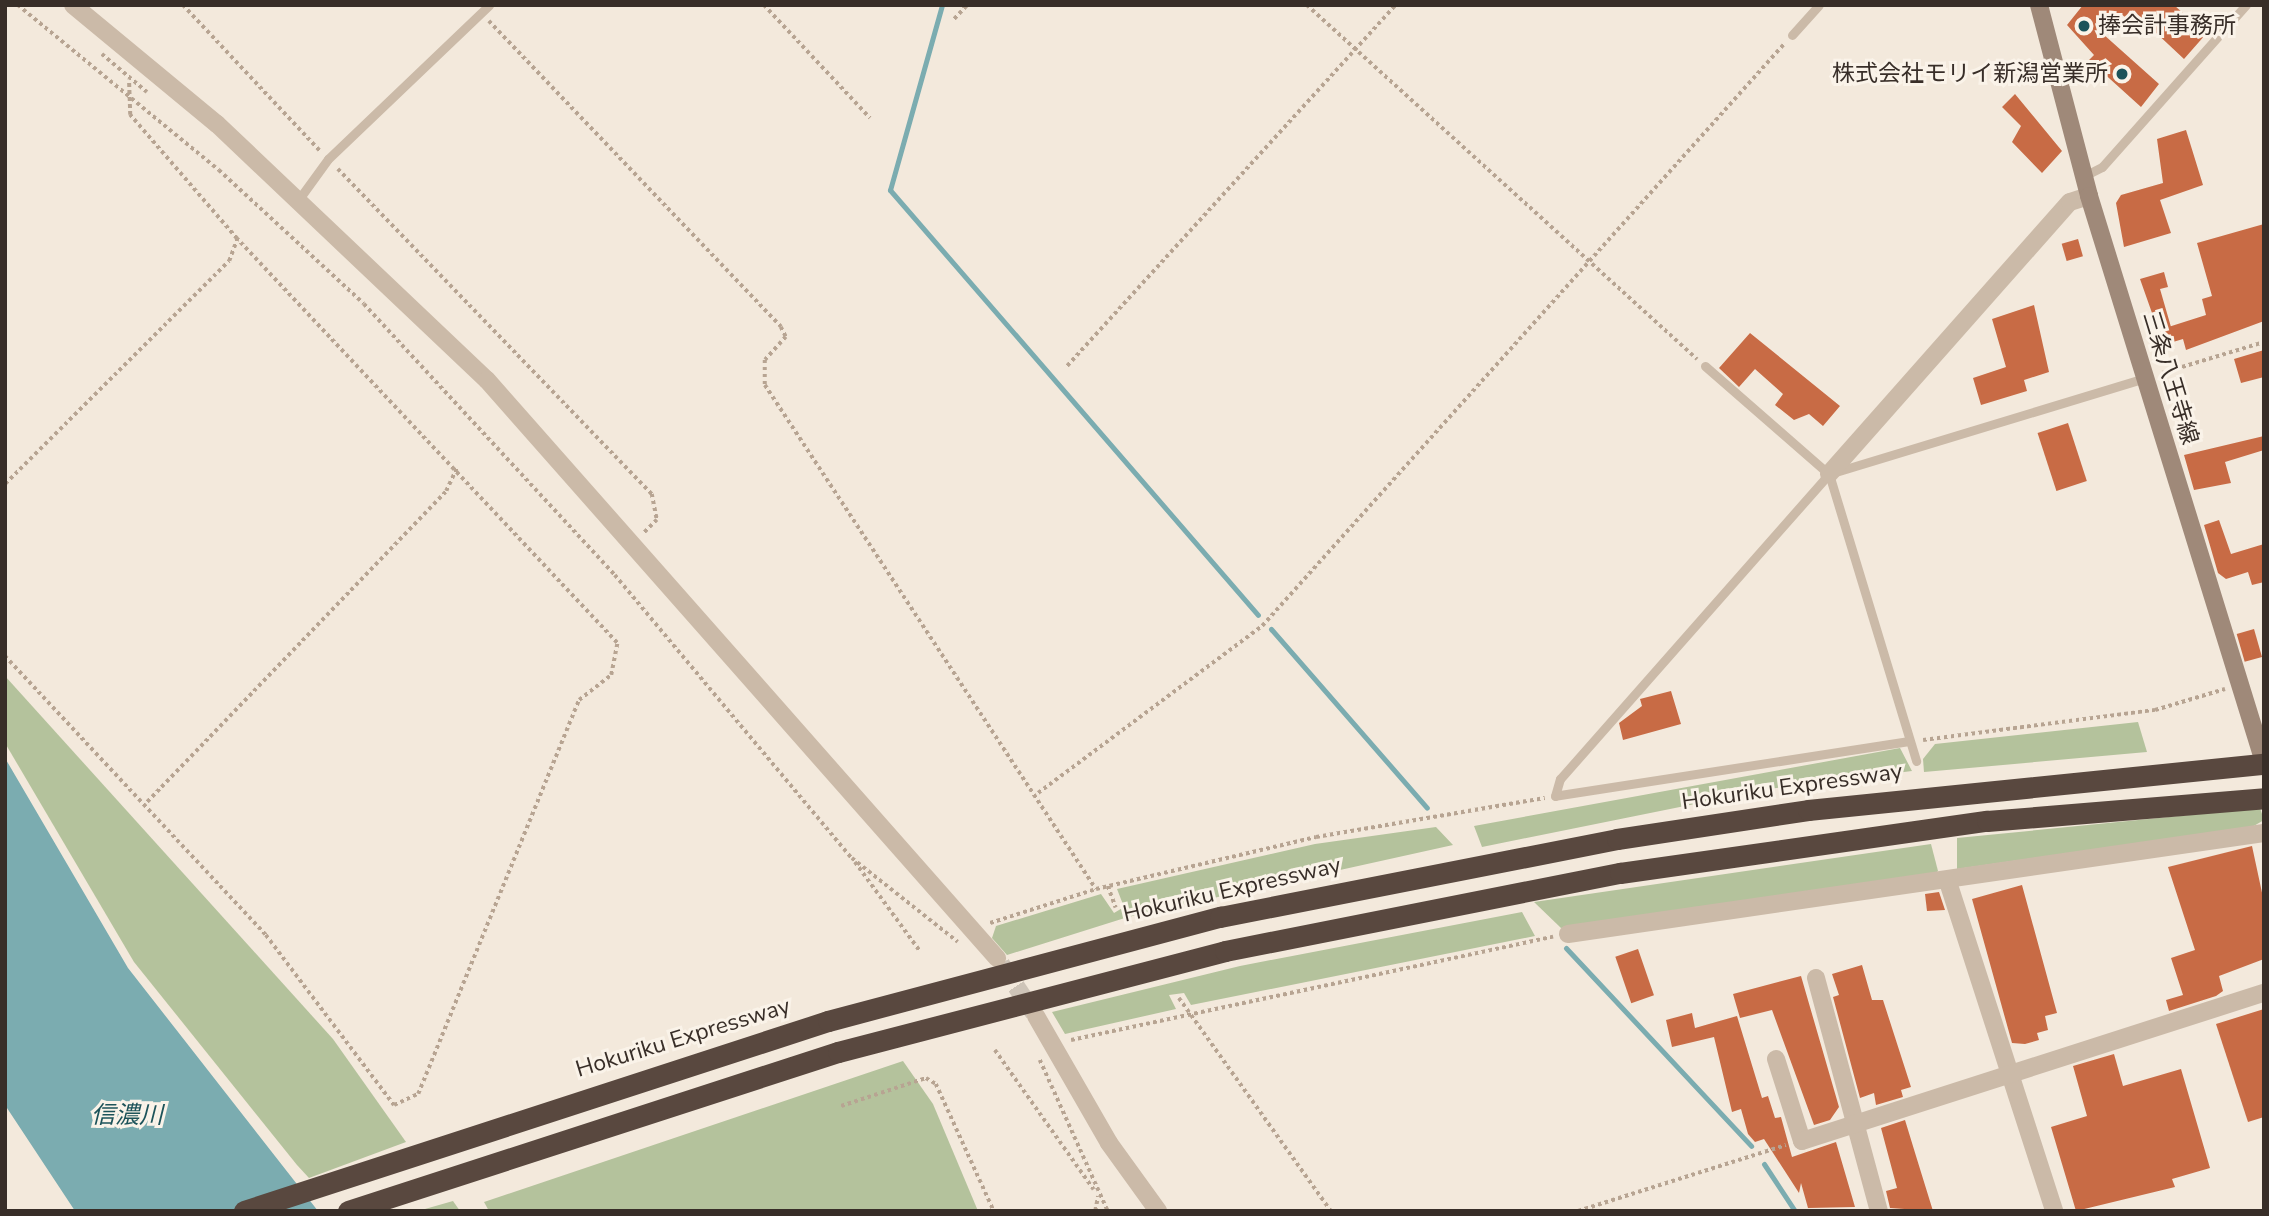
<!DOCTYPE html>
<meta charset="utf-8">
<style>
body{margin:0}
#map{position:relative;width:2269px;height:1216px;overflow:hidden;background:#f3e9dc;font-family:"Nunito Sans","Noto Sans JP",sans-serif}
div>[style]{position:absolute}
.green>*{inset:0;background:#b4c29c}
.water>*{inset:0;background:#7bacb0}
.stream>*{height:5px;margin:-2.5px;padding:0 2.5px;transform-origin:2.5px;border-radius:2.5px;background:#7bacb0}
.building>*{inset:0;background:#c86b45;transform-origin:0 0}
.minor-tunnel>*{height:18px;margin-top:-9px;transform-origin:0;background:repeating-linear-gradient(90deg,#cec4b8 0 18px,transparent 0 27px)}
.path>*{height:3.5px;margin-top:-1.75px;transform-origin:0;background:repeating-linear-gradient(90deg,#b7a492 0 3.5px,transparent 0 7px)}
.service>*{height:9px;margin:-4.5px;padding:0 4.5px;transform-origin:4.5px;border-radius:4.5px;background:#cbbaa8}
.minor>*{height:18px;margin:-9px;padding:0 9px;transform-origin:9px;border-radius:9px;background:#cbbaa8}
.secondary>*{height:18px;margin:-9px;padding:0 9px;transform-origin:9px;border-radius:9px;background:#9f8979}
.motorway>*{height:21px;margin:-10.5px;padding:0 10.5px;transform-origin:10.5px;border-radius:10.5px;background:#59483f}
.dots>*{width:19px;height:19px;translate:-50% -50%;box-sizing:border-box;border:4px solid #faf3e9;border-radius:50%}
span{translate:-50% -50%;white-space:nowrap;text-align:center;line-height:1.15;-webkit-text-stroke:6px #faf3e9;paint-order:stroke}
.poi-label{font-size:23px;color:#382e28}
.left{translate:0 -50%;text-align:left}
.right{translate:-100% -50%;text-align:right}
.street-label{font-size:23px;color:#382e28}
.water-label{font-size:24px;color:#1d535a;font-style:italic}
.frame{position:absolute;inset:0;border:7px solid #382e28;pointer-events:none}
</style>
<div id="map">
<div class="green">
<i style="clip-path:polygon(5px 676px,333px 1039px,406px 1142px,309px 1178px,297px 1165px,134px 962px,5px 743px)"></i>
<i style="clip-path:polygon(2138px 722px,2147px 752px,1924px 772px,1923px 759px,1935px 744px)"></i>
<i style="clip-path:polygon(1900px 748px,1912px 771px,1769px 789px,1482px 847px,1474px 826px)"></i>
<i style="clip-path:polygon(2260px 808px,2264px 820px,2252px 827px,1957px 869px,1957px 838px)"></i>
<i style="clip-path:polygon(1436px 827px,1453px 845px,1128px 917px,1007px 955px,992px 938px,996px 926px,1101px 894px,1114px 913px,1124px 907px,1117px 889px,1315px 844px)"></i>
<i style="clip-path:polygon(1931px 844px,1938px 871px,1931px 877px,1561px 928px,1534px 902px)"></i>
<i style="clip-path:polygon(1522px 912px,1535px 936px,1191px 1005px,1184px 993px,1169px 995px,1176px 1009px,1065px 1034px,1052px 1012px,1240px 966px)"></i>
<i style="clip-path:polygon(903px 1061px,933px 1104px,978px 1211px,489px 1211px,484px 1202px)"></i>
<i style="clip-path:polygon(453px 1201px,460px 1211px,418px 1211px)"></i>
</div>
<div class="water">
<i style="clip-path:polygon(5px 758px,128px 968px,318px 1211px,75px 1211px,5px 1105px)"></i>
</div>
<div class="stream">
<i style="left:942px;top:5px;width:192px;rotate:105.7deg"></i>
<i style="left:890px;top:190px;width:562px;rotate:49.11deg"></i>
<i style="left:1271px;top:629px;width:237px;rotate:48.9deg"></i>
<i style="left:1566px;top:948px;width:271px;rotate:46.9deg"></i>
<i style="left:1764px;top:1164px;width:56px;rotate:56.6deg"></i>
</div>
<div class="building">
<i style="clip-path:polygon(2083px 5px,2174px 5px,2206px 34px,2184px 59px,2137px 15px,2131px 22px,2120px 13px,2103px 34px,2159px 84px,2141px 107px,2089px 60px,2094px 55px,2067px 25px)"></i>
<i style="clip-path:polygon(2015px 94px,2062px 151px,2042px 173px,2012px 142px,2021px 126px,2002px 107px)"></i>
<i style="clip-path:polygon(2186px 130px,2203px 185px,2160px 200px,2171px 233px,2124px 247px,2116px 203px,2121px 195px,2163px 183px,2157px 139px)"></i>
<i style="clip-path:polygon(2264px 224px,2264px 321px,2186px 350px,2183px 339px,2163px 345px,2159px 330px,2206px 315px,2202px 299px,2212px 296px,2197px 243px)"></i>
<i style="left:2078px;top:239px;width:18px;height:17px;rotate:74deg"></i>
<i style="clip-path:polygon(2164px 272px,2168px 287px,2160px 289px,2171px 327px,2158px 330px,2140px 279px)"></i>
<i style="clip-path:polygon(2034px 305px,2049px 372px,2024px 380px,2027px 391px,1981px 405px,1973px 378px,2006px 367px,1992px 319px)"></i>
<i style="clip-path:polygon(1750px 333px,1840px 406px,1823px 426px,1809px 414px,1794px 420px,1775px 405px,1783px 394px,1755px 369px,1739px 387px,1719px 368px)"></i>
<i style="clip-path:polygon(2264px 350px,2264px 377px,2241px 383px,2234px 359px)"></i>
<i style="left:2068px;top:423px;width:61px;height:32px;rotate:72deg"></i>
<i style="clip-path:polygon(2264px 436px,2264px 450px,2225px 462px,2231px 483px,2194px 490px,2184px 455px)"></i>
<i style="clip-path:polygon(2219px 520px,2231px 554px,2264px 544px,2264px 582px,2252px 585px,2248px 572px,2226px 579px,2218px 573px,2204px 525px)"></i>
<i style="left:2254px;top:629px;width:29px;height:18px;rotate:74deg"></i>
<i style="clip-path:polygon(1671px 691px,1681px 724px,1623px 740px,1619px 723px,1642px 706px,1640px 699px)"></i>
<i style="clip-path:polygon(2252px 846px,2264px 902px,2264px 959px,2219px 976px,2223px 991px,2216px 996px,2169px 1011px,2166px 1000px,2183px 995px,2171px 958px,2195px 950px,2168px 867px)"></i>
<i style="clip-path:polygon(2022px 885px,2057px 1013px,2045px 1016px,2048px 1030px,2037px 1033px,2039px 1040px,2025px 1044px,2012px 1043px,1972px 899px)"></i>
<i style="clip-path:polygon(1939px 892px,1945px 910px,1927px 911px,1925px 894px)"></i>
<i style="left:1638px;top:949px;width:49px;height:24px;rotate:71deg"></i>
<i style="clip-path:polygon(1862px 965px,1872px 1000px,1883px 1000px,1911px 1087px,1901px 1090px,1903px 1097px,1876px 1105px,1874px 1093px,1860px 1098px,1833px 997px,1839px 995px,1832px 974px)"></i>
<i style="clip-path:polygon(1801px 976px,1839px 1107px,1830px 1120px,1814px 1125px,1772px 1010px,1740px 1018px,1733px 994px)"></i>
<i style="clip-path:polygon(2264px 1009px,2264px 1117px,2248px 1122px,2216px 1024px)"></i>
<i style="clip-path:polygon(1692px 1013px,1695px 1028px,1737px 1016px,1762px 1098px,1768px 1096px,1775px 1118px,1781px 1117px,1792px 1157px,1836px 1142px,1855px 1207px,1808px 1208px,1801px 1183px,1799px 1193px,1764px 1139px,1755px 1142px,1748px 1134px,1741px 1109px,1732px 1112px,1714px 1037px,1672px 1047px,1666px 1020px)"></i>
<i style="clip-path:polygon(2114px 1054px,2123px 1086px,2181px 1069px,2210px 1168px,2172px 1179px,2175px 1187px,2076px 1211px,2051px 1127px,2087px 1116px,2073px 1066px)"></i>
<i style="clip-path:polygon(1905px 1120px,1916px 1156px,1933px 1211px,1890px 1208px,1886px 1191px,1897px 1188px,1881px 1128px)"></i>
</div>
<div class="minor-tunnel">
<i style="left:1001px;top:964px;width:59px;rotate:56deg"></i>
</div>
<div class="path">
<i style="left:18px;top:5px;width:260px;rotate:39.4deg"></i>
<i style="left:219px;top:170px;width:197px;rotate:42.7deg"></i>
<i style="left:364px;top:304px;width:369px;rotate:47.2deg"></i>
<i style="left:615px;top:575px;width:369px;rotate:50.1deg"></i>
<i style="left:852px;top:858px;width:135px;rotate:38.4deg"></i>
<i style="left:183px;top:5px;width:200px;rotate:46.8deg"></i>
<i style="left:764px;top:5px;width:155px;rotate:46.8deg"></i>
<i style="left:1307px;top:5px;width:527px;rotate:42.23deg"></i>
<i style="left:954px;top:19px;width:19px;rotate:-47deg"></i>
<i style="left:489px;top:21px;width:423px;rotate:46.3deg"></i>
<i style="left:781px;top:327px;width:11px;rotate:63deg"></i>
<i style="left:786px;top:337px;width:31px;rotate:132deg"></i>
<i style="left:765px;top:360px;width:25px;rotate:90deg"></i>
<i style="left:765px;top:385px;width:603px;rotate:56.71deg"></i>
<i style="left:102px;top:54px;width:59px;rotate:40.2deg"></i>
<i style="left:338px;top:169px;width:452px;rotate:46deg"></i>
<i style="left:652px;top:494px;width:26px;rotate:79deg"></i>
<i style="left:657px;top:520px;width:18px;rotate:135deg"></i>
<i style="left:1067px;top:366px;width:488px;rotate:-47.7deg"></i>
<i style="left:2162px;top:373px;width:107px;rotate:-16.9deg"></i>
<i style="left:5px;top:484px;width:316px;rotate:-44.9deg"></i>
<i style="left:229px;top:261px;width:23px;rotate:-70deg"></i>
<i style="left:5px;top:656px;width:382px;rotate:46.9deg"></i>
<i style="left:266px;top:935px;width:213px;rotate:53deg"></i>
<i style="left:394px;top:1105px;width:26px;rotate:-25deg"></i>
<i style="left:418px;top:1094px;width:426px;rotate:-67.8deg"></i>
<i style="left:579px;top:700px;width:41px;rotate:-38deg"></i>
<i style="left:611px;top:675px;width:33px;rotate:-79deg"></i>
<i style="left:617px;top:643px;width:555px;rotate:-133.25deg"></i>
<i style="left:237px;top:239px;width:164px;rotate:-130.8deg"></i>
<i style="left:130px;top:115px;width:35px;rotate:-92deg"></i>
<i style="left:1923px;top:740px;width:234px;rotate:-7.4deg"></i>
<i style="left:2155px;top:710px;width:73px;rotate:-16.7deg"></i>
<i style="left:1038px;top:793px;width:279px;rotate:-36.7deg"></i>
<i style="left:1262px;top:626px;width:782px;rotate:-48.11deg"></i>
<i style="left:147px;top:802px;width:431px;rotate:-46.1deg"></i>
<i style="left:446px;top:491px;width:26px;rotate:-65deg"></i>
<i style="left:855px;top:862px;width:110px;rotate:53.9deg"></i>
<i style="left:1108px;top:886px;width:23px;rotate:70deg"></i>
<i style="left:990px;top:923px;width:111px;rotate:-17.8deg"></i>
<i style="left:1096px;top:889px;width:226px;rotate:-13.3deg"></i>
<i style="left:1316px;top:837px;width:232px;rotate:-9.7deg"></i>
<i style="left:1179px;top:998px;width:262px;rotate:54.5deg"></i>
<i style="left:1071px;top:1040px;width:493px;rotate:-12.1deg"></i>
<i style="left:995px;top:1050px;width:171px;rotate:54.7deg"></i>
<i style="left:1040px;top:1060px;width:166px;rotate:65.8deg"></i>
<i style="left:841px;top:1106px;width:89px;rotate:-18.2deg"></i>
<i style="left:926px;top:1078px;width:12px;rotate:31deg"></i>
<i style="left:936px;top:1084px;width:140px;rotate:65.5deg"></i>
<i style="left:1095px;top:1211px;width:15px;rotate:-79deg"></i>
<i style="left:1578px;top:1211px;width:218px;rotate:-17.6deg"></i>
</div>
<div class="service">
<i style="left:1792px;top:35px;width:40px;rotate:-48deg"></i>
<i style="left:2084px;top:176px;width:20px;rotate:-27deg"></i>
<i style="left:2102px;top:167px;width:217px;rotate:-48.4deg"></i>
<i style="left:299px;top:199px;width:49px;rotate:-54.1deg"></i>
<i style="left:328px;top:159px;width:223px;rotate:-43.7deg"></i>
<i style="left:1705px;top:366px;width:164px;rotate:41.1deg"></i>
<i style="left:1829px;top:474px;width:300px;rotate:73.1deg"></i>
<i style="left:1909px;top:741px;width:358px;rotate:171.2deg"></i>
<i style="left:1555px;top:796px;width:18px;rotate:-74deg"></i>
<i style="left:1560px;top:779px;width:407px;rotate:-48.6deg"></i>
<i style="left:1829px;top:474px;width:329px;rotate:-16.9deg"></i>
</div>
<div class="minor">
<i style="left:73px;top:5px;width:187px;rotate:39.6deg"></i>
<i style="left:217px;top:124px;width:372px;rotate:43.5deg"></i>
<i style="left:487px;top:380px;width:771px;rotate:48.58deg"></i>
<i style="left:1829px;top:474px;width:363px;rotate:-48.5deg"></i>
<i style="left:2070px;top:202px;width:20px;rotate:-18deg"></i>
<i style="left:1948px;top:882px;width:346px;rotate:72.1deg"></i>
<i style="left:1568px;top:934px;width:703px;rotate:-8.26deg"></i>
<i style="left:1816px;top:978px;width:241px;rotate:74.9deg"></i>
<i style="left:1036px;top:1016px;width:146px;rotate:60.1deg"></i>
<i style="left:1109px;top:1143px;width:84px;rotate:54.2deg"></i>
<i style="left:1776px;top:1059px;width:86px;rotate:72.4deg"></i>
<i style="left:1802px;top:1141px;width:485px;rotate:-17.8deg"></i>
</div>
<div class="secondary">
<i style="left:2039px;top:5px;width:197px;rotate:75.3deg"></i>
<i style="left:2089px;top:196px;width:592px;rotate:72.82deg"></i>
</div>
<div class="motorway">
<i style="left:244px;top:1211px;width:614px;rotate:-18.02deg"></i>
<i style="left:828px;top:1021px;width:406px;rotate:-14.9deg"></i>
<i style="left:1220px;top:917px;width:405px;rotate:-11.1deg"></i>
<i style="left:1617px;top:839px;width:193px;rotate:-8.6deg"></i>
<i style="left:1808px;top:810px;width:458px;rotate:-5.8deg"></i>
<i style="left:348px;top:1211px;width:515px;rotate:-17.98deg"></i>
<i style="left:838px;top:1052px;width:400px;rotate:-14.6deg"></i>
<i style="left:1225px;top:951px;width:403px;rotate:-11.2deg"></i>
<i style="left:1620px;top:873px;width:371px;rotate:-8.1deg"></i>
<i style="left:1987px;top:821px;width:278px;rotate:-4.7deg"></i>
</div>
<div class="dots">
<i style="left:2084px;top:26px;background:#1d535a"></i>
<i style="left:2122px;top:74px;background:#1d535a"></i>
</div>
<div class="poi-label">
<span class="left" style="left:2098px;top:26px">捧会計事務所</span>
<span class="right" style="left:2108px;top:74px">株式会社モリイ新潟営業所</span>
</div>
<div class="street-label">
<span style="left:2170px;top:378px;rotate:73deg">三条八王寺線</span>
<span style="left:1792px;top:787px;rotate:-8deg">Hokuriku Expressway</span>
<span style="left:1232px;top:890px;rotate:-13deg">Hokuriku Expressway</span>
<span style="left:683px;top:1038px;rotate:-17deg">Hokuriku Expressway</span>
</div>
<div class="water-label">
<span style="left:127px;top:1116px">信濃川</span>
</div>
<div class="frame"></div>
</div>
